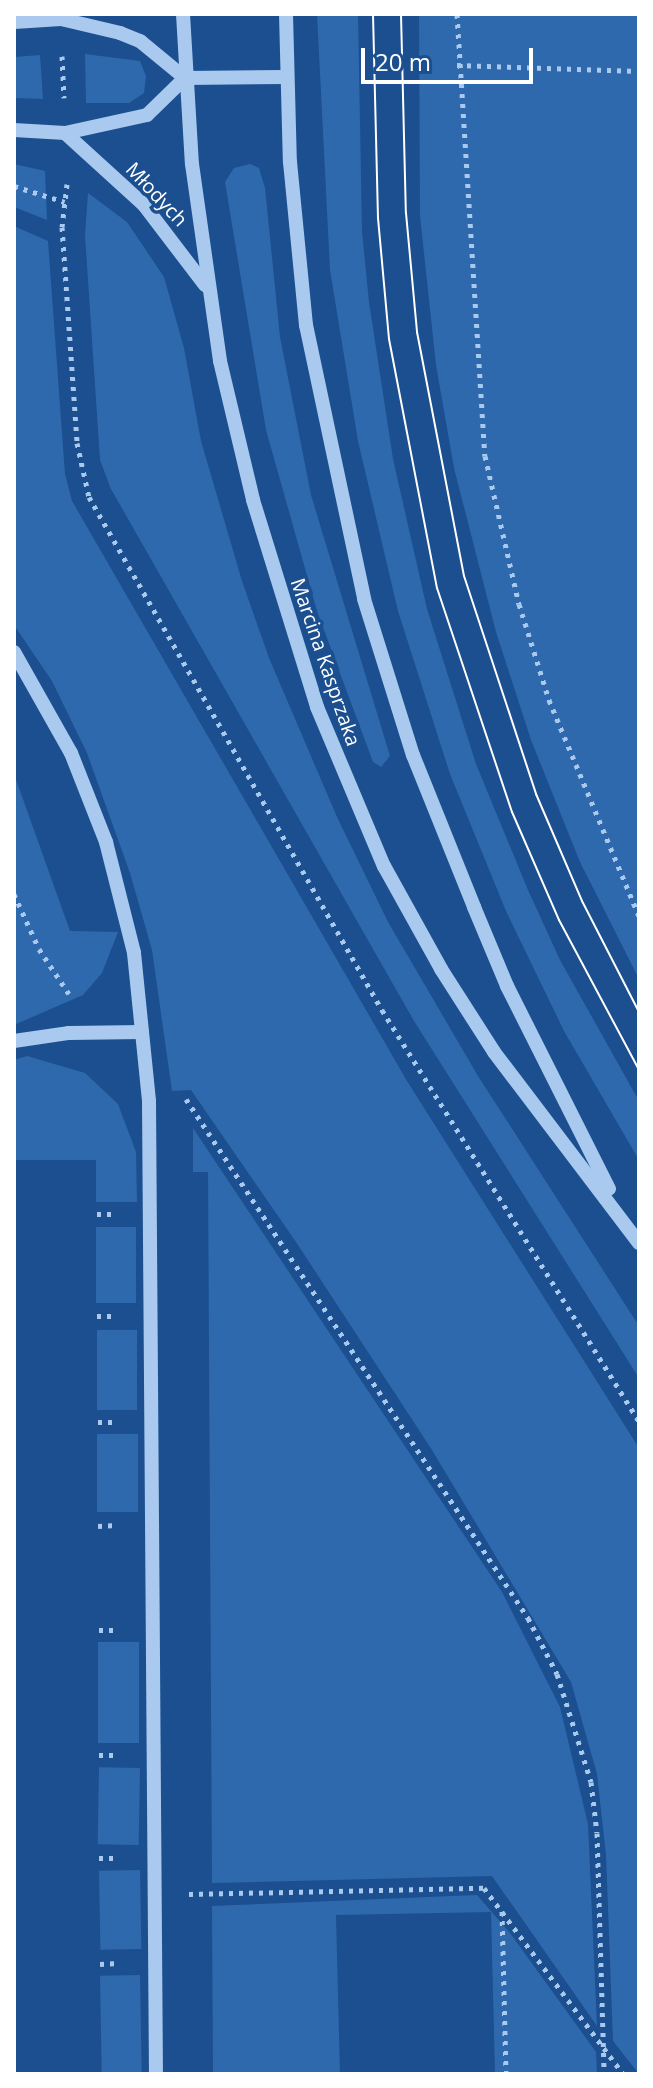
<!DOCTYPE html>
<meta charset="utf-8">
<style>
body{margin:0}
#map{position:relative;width:653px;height:2088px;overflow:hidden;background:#1b4f8f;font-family:"Open Sans",sans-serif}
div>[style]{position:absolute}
.green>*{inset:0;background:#2e69ad;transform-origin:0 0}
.path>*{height:5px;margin-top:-2.5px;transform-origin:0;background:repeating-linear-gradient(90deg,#a9c9ee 0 4px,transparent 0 10px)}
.minor>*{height:14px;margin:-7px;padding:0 7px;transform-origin:7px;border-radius:7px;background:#a9c9ee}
.tram>*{height:2px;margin:-1px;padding:0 1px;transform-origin:1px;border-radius:1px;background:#fff}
span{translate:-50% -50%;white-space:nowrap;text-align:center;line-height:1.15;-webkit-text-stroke:7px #1b4f8f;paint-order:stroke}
.street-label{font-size:20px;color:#fff}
.frame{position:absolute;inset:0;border:16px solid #fff;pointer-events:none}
.scale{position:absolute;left:361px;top:48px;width:172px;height:36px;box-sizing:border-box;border:4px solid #fff;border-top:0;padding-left:10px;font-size:24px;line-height:28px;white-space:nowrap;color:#fff;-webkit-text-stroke:6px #1b4f8f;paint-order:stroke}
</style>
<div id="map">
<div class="green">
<i style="clip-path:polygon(317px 14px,358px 14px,362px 232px,369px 302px,393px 459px,427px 609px,476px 764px,528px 890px,560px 960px,639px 1101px,639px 1160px,564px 1031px,506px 911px,450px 774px,398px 611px,358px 441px,330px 270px)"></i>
<i style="clip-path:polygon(419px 14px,639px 14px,639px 979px,580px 862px,531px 740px,496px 632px,454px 468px,436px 365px,420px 216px)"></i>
<i style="clip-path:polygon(85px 54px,140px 61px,146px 76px,144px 93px,129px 103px,86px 103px)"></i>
<i style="clip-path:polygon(40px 55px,43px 99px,14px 98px,14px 57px)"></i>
<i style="clip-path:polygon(14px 164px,45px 171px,47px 220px,14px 207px)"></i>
<i style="clip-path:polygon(250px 164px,259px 168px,265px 188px,280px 337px,311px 495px,390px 756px,381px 767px,373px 762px,317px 611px,266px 430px,225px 182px,234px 168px)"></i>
<i style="clip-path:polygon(88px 193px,127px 222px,164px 277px,184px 348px,201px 441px,242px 581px,269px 658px,337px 817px,388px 922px,478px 1076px,639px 1326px,639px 1378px,414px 1021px,111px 489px,100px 460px,85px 235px)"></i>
<i style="clip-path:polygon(14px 226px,48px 241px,65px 474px,72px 501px,407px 1081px,639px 1448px,639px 2074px,613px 2041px,606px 1855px,597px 1774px,571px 1682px,432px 1450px,298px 1245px,191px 1090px,172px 1091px,152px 950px,130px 873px,87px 753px,52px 681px,14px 625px)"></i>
<i style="clip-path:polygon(14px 774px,70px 931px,118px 932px,102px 973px,83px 995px,14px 1025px)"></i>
<i style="clip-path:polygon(27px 1056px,85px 1073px,118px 1104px,136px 1152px,137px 1202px,96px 1202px,96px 1160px,14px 1160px,14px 1060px)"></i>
<i style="clip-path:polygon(193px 1128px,502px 1592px,560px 1707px,588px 1824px,597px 2026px,492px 1876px,212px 1883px,208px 1172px,193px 1172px)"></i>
<i style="left:96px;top:1227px;width:40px;height:76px"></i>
<i style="left:97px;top:1330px;width:40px;height:80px"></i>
<i style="left:138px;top:1434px;width:78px;height:41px;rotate:90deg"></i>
<i style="left:98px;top:1642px;width:41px;height:101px"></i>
<i style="left:140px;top:1768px;width:77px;height:41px;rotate:91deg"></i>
<i style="left:140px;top:1870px;width:79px;height:41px;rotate:89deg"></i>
<i style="clip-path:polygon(477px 1895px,510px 1933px,596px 2052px,597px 2074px,495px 2074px,491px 1912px,336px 1915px,340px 2074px,213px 2074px,212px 1906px)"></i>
<i style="left:140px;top:1975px;width:99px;height:40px;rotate:89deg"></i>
</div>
<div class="path">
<i style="left:457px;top:14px;width:443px;rotate:86.4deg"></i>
<i style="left:485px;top:456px;width:152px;rotate:77.1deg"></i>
<i style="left:519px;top:604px;width:101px;rotate:72.6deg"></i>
<i style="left:549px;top:700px;width:234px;rotate:67.4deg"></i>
<i style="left:62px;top:56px;width:42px;rotate:87.3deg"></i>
<i style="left:457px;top:65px;width:182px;rotate:1.9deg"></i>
<i style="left:67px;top:184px;width:43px;rotate:96.6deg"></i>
<i style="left:62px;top:227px;width:217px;rotate:86deg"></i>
<i style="left:77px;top:443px;width:55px;rotate:77.5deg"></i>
<i style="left:89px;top:497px;width:591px;rotate:60.27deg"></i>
<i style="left:382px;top:1010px;width:485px;rotate:58deg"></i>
<i style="left:14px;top:186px;width:53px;rotate:17.4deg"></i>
<i style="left:14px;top:894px;width:60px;rotate:65.6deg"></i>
<i style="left:39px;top:949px;width:54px;rotate:56.3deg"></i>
<i style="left:186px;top:1099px;width:622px;rotate:56.62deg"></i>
<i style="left:528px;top:1618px;width:63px;rotate:62.6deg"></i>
<i style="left:557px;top:1674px;width:113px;rotate:72.5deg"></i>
<i style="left:591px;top:1782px;width:51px;rotate:83.3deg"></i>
<i style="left:597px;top:1833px;width:241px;rotate:88.3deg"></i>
<i style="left:97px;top:1214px;width:18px"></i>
<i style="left:97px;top:1316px;width:18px"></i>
<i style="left:98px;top:1422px;width:18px"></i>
<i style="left:98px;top:1526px;width:18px;rotate:-3deg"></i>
<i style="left:99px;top:1630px;width:18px"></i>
<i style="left:99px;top:1755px;width:18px"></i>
<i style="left:99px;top:1858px;width:18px"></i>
<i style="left:189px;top:1894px;width:295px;rotate:-1.2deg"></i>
<i style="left:484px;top:1888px;width:232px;rotate:53.2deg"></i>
<i style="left:502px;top:1911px;width:163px;rotate:88.6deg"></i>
<i style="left:100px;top:1964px;width:18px;rotate:-3deg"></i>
</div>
<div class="minor">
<i style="left:183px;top:14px;width:150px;rotate:86.6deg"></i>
<i style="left:192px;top:164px;width:199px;rotate:81.9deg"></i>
<i style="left:220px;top:361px;width:143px;rotate:76.6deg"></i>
<i style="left:253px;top:500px;width:217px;rotate:72.8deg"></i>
<i style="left:317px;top:707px;width:173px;rotate:67.2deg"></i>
<i style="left:384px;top:866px;width:118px;rotate:61deg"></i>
<i style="left:441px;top:969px;width:98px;rotate:57.4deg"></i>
<i style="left:494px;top:1052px;width:240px;rotate:52.8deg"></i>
<i style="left:286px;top:14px;width:148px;rotate:88.5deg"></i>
<i style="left:290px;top:162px;width:164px;rotate:84.4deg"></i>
<i style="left:306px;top:325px;width:280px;rotate:78deg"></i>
<i style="left:364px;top:599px;width:164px;rotate:72.6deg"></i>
<i style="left:413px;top:755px;width:164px;rotate:68.1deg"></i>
<i style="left:474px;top:907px;width:86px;rotate:67.3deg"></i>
<i style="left:507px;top:986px;width:227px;rotate:63.3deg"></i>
<i style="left:14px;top:22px;width:47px;rotate:-3.7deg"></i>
<i style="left:61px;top:19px;width:61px;rotate:13.3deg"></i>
<i style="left:120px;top:33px;width:22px;rotate:22deg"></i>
<i style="left:140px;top:41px;width:58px;rotate:39.4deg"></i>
<i style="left:185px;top:78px;width:102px;rotate:-0.6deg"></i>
<i style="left:14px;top:130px;width:51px;rotate:3.4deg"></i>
<i style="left:65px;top:133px;width:84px;rotate:-12.4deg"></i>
<i style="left:147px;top:115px;width:53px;rotate:-44.2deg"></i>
<i style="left:65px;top:133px;width:107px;rotate:42.3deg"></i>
<i style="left:144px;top:205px;width:101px;rotate:52.7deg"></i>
<i style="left:14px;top:652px;width:116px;rotate:60.6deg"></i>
<i style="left:71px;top:753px;width:96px;rotate:68.5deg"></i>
<i style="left:106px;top:842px;width:114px;rotate:75.8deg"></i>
<i style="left:134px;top:953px;width:149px;rotate:84.2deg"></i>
<i style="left:149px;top:1101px;width:973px;rotate:89.59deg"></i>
<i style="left:14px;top:1041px;width:56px;rotate:-8.3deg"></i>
<i style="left:69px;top:1033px;width:73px;rotate:-0.8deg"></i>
</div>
<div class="tram">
<i style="left:373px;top:14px;width:204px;rotate:88.6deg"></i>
<i style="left:378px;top:218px;width:121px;rotate:84.8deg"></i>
<i style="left:389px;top:339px;width:254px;rotate:79.1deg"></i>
<i style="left:437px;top:588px;width:236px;rotate:71.5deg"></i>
<i style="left:512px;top:812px;width:118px;rotate:66.5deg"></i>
<i style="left:559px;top:920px;width:170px;rotate:61.9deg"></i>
<i style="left:401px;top:14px;width:199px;rotate:88.6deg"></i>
<i style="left:406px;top:213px;width:120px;rotate:84.7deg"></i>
<i style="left:417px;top:332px;width:248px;rotate:79.1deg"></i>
<i style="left:464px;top:576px;width:230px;rotate:71.7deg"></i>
<i style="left:536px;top:794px;width:116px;rotate:66.7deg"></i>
<i style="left:582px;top:901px;width:125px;rotate:62.8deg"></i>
</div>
<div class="street-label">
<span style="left:157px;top:194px;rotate:47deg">Młodych</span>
<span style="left:326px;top:662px;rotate:71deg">Marcina Kasprzaka</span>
</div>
<div class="frame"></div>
<div class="scale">20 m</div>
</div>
